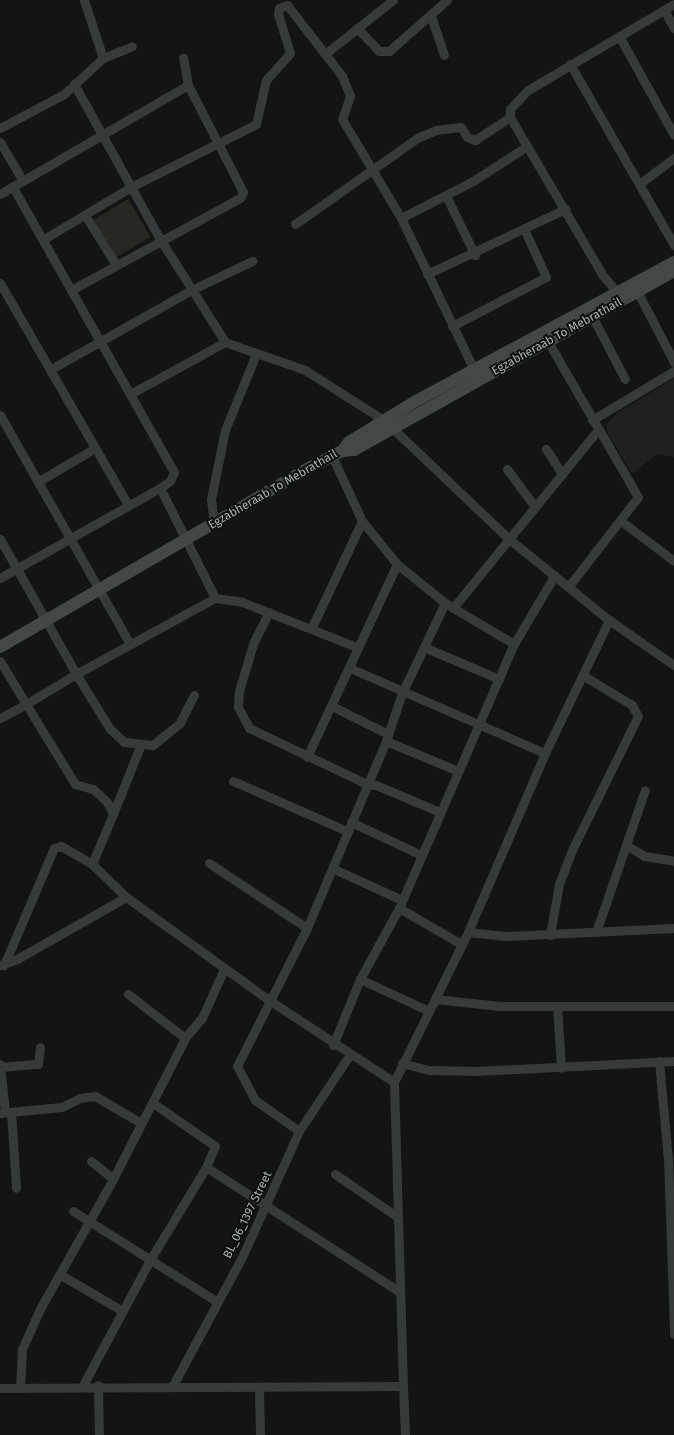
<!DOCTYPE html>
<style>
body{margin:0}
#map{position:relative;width:674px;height:1435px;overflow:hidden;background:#131414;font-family:"Fira Sans",sans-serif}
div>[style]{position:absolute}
.built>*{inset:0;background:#1f2021}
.green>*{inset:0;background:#262821;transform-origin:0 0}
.street>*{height:9px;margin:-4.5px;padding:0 4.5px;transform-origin:4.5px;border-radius:4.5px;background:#363a3b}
.secondary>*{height:12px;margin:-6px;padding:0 6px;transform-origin:6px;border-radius:6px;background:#424848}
span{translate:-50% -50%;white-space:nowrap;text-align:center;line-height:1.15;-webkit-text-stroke:4px #0e0f0f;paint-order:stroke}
.street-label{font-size:12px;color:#a6b3b2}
</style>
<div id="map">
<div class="built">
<i style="clip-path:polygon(674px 378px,674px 457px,657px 454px,632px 474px,607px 432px,607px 423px,619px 412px)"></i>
</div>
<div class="green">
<i style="left:128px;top:199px;width:44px;height:44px;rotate:59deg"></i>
</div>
<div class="street">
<i style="left:84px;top:0;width:61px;rotate:71.9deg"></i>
<i style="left:664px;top:10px;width:21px;rotate:61deg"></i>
<i style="left:431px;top:16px;width:41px;rotate:71.6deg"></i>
<i style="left:357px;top:28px;width:32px;rotate:46deg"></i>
<i style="left:379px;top:51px;width:10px"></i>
<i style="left:389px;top:51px;width:77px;rotate:-41.3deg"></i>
<i style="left:619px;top:36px;width:113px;rotate:60.9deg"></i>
<i style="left:325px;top:54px;width:87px;rotate:-38.5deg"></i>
<i style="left:570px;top:64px;width:209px;rotate:60.1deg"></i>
<i style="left:74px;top:84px;width:177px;rotate:61deg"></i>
<i style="left:160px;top:239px;width:122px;rotate:57.7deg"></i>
<i style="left:225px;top:342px;width:85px;rotate:19.3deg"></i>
<i style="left:305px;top:370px;width:95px;rotate:32.5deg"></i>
<i style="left:385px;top:421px;width:170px;rotate:43.6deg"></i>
<i style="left:508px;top:538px;width:130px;rotate:39.1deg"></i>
<i style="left:609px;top:620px;width:79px;rotate:34.7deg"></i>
<i style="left:0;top:128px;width:72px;rotate:-28deg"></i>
<i style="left:64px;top:94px;width:53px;rotate:-42.7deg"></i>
<i style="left:103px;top:58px;width:31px;rotate:-22deg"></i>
<i style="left:0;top:142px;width:45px;rotate:59.5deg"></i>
<i style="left:639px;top:184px;width:44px;rotate:-36.6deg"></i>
<i style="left:0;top:194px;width:217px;rotate:-30.1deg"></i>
<i style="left:446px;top:196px;width:66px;rotate:63.8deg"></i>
<i style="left:85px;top:215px;width:59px;rotate:58.2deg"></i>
<i style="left:401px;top:218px;width:81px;rotate:-27.2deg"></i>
<i style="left:473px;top:181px;width:64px;rotate:-32.9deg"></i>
<i style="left:295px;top:224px;width:151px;rotate:-35.1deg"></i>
<i style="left:419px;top:137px;width:18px;rotate:-22deg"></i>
<i style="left:436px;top:130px;width:25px;rotate:-7deg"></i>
<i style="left:461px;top:127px;width:12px;rotate:59deg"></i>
<i style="left:467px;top:137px;width:9px;rotate:21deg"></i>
<i style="left:475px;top:140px;width:42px;rotate:-33.3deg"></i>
<i style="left:44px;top:239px;width:101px;rotate:-30.9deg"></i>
<i style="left:131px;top:187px;width:140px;rotate:-26.7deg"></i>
<i style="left:256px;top:124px;width:45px;rotate:-77.2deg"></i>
<i style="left:266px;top:80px;width:36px;rotate:-48deg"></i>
<i style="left:290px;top:53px;width:41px;rotate:-107.1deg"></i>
<i style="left:278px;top:14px;width:6px;rotate:-81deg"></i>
<i style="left:279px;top:8px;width:9px;rotate:-21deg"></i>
<i style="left:287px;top:5px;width:90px;rotate:52.2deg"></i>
<i style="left:342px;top:76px;width:22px;rotate:68deg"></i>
<i style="left:350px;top:96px;width:24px;rotate:109deg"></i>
<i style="left:342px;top:119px;width:115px;rotate:59.2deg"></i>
<i style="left:401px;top:218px;width:169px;rotate:64.3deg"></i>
<i style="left:427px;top:274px;width:153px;rotate:-25.2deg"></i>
<i style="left:0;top:283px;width:256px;rotate:60deg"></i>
<i style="left:73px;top:289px;width:190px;rotate:-28.6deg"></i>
<i style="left:240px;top:198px;width:7px;rotate:-63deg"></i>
<i style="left:243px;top:192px;width:120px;rotate:-117.2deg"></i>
<i style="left:188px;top:85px;width:28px;rotate:-100deg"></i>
<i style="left:637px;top:291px;width:80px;rotate:62.5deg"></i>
<i style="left:621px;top:297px;width:30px;rotate:-130deg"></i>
<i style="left:602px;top:274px;width:182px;rotate:-120.4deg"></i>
<i style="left:510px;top:117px;width:8px;rotate:-90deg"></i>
<i style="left:510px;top:109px;width:26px;rotate:-47deg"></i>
<i style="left:528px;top:90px;width:169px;rotate:-30.5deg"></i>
<i style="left:592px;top:316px;width:71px;rotate:62.4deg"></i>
<i style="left:452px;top:326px;width:106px;rotate:-27.5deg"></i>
<i style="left:546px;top:277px;width:51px;rotate:-114.5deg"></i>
<i style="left:547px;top:340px;width:181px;rotate:59.9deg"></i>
<i style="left:638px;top:497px;width:113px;rotate:127.8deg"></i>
<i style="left:51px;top:369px;width:161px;rotate:-29.4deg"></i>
<i style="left:191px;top:290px;width:68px;rotate:-25.4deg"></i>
<i style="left:132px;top:393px;width:106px;rotate:-28.7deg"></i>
<i style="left:0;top:415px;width:263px;rotate:60.4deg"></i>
<i style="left:592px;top:420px;width:96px;rotate:-30.9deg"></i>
<i style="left:546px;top:449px;width:30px;rotate:57deg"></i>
<i style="left:332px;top:456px;width:72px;rotate:65.2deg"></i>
<i style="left:362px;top:521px;width:55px;rotate:50.9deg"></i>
<i style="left:397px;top:564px;width:62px;rotate:39.1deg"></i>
<i style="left:445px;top:603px;width:80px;rotate:30.7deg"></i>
<i style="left:507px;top:469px;width:47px;rotate:53.6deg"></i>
<i style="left:39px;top:481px;width:65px;rotate:-30.5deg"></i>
<i style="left:160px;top:488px;width:123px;rotate:63.4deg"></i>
<i style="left:621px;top:521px;width:66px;rotate:37deg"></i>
<i style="left:214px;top:524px;width:25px;rotate:-97deg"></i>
<i style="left:211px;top:499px;width:70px;rotate:-78.5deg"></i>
<i style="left:225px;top:430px;width:82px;rotate:-67.8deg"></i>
<i style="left:0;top:539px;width:155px;rotate:60.6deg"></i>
<i style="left:76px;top:674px;width:58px;rotate:149deg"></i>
<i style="left:26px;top:704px;width:50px;rotate:-121.2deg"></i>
<i style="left:0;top:578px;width:184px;rotate:-29.4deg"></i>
<i style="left:160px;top:488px;width:12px;rotate:-35deg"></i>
<i style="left:170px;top:481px;width:10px;rotate:-66deg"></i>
<i style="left:174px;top:472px;width:327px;rotate:-119.5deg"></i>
<i style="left:453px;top:608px;width:228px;rotate:-50.9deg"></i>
<i style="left:269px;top:612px;width:33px;rotate:117deg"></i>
<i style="left:254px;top:641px;width:52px;rotate:106.7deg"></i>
<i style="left:239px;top:691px;width:16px;rotate:94deg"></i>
<i style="left:238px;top:707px;width:24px;rotate:62deg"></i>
<i style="left:249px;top:728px;width:131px;rotate:25.4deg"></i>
<i style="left:367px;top:784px;width:9px;rotate:6deg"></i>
<i style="left:376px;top:785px;width:69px;rotate:22.9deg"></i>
<i style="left:312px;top:627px;width:117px;rotate:-64.7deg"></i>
<i style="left:424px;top:647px;width:82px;rotate:23.1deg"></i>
<i style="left:350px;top:668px;width:213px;rotate:23.6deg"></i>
<i style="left:194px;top:695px;width:31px;rotate:117deg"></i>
<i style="left:180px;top:723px;width:35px;rotate:141deg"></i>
<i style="left:153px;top:745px;width:29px;rotate:-174deg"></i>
<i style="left:124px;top:742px;width:19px;rotate:-137deg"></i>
<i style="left:110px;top:729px;width:65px;rotate:-121.7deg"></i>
<i style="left:76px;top:674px;width:158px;rotate:-28.7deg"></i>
<i style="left:215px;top:598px;width:27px;rotate:8deg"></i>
<i style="left:242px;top:602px;width:123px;rotate:21.4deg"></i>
<i style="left:332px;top:706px;width:63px;rotate:26.6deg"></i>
<i style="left:0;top:718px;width:30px;rotate:-28deg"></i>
<i style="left:26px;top:704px;width:94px;rotate:58.5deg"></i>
<i style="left:75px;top:784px;width:19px;rotate:16deg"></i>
<i style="left:93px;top:789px;width:19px;rotate:43deg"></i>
<i style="left:107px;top:802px;width:13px;rotate:63deg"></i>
<i style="left:113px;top:814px;width:54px;rotate:112.8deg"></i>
<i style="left:386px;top:741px;width:78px;rotate:22.6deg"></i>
<i style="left:307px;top:757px;width:213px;rotate:-65deg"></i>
<i style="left:233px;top:781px;width:124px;rotate:23.7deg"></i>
<i style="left:113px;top:814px;width:75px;rotate:-68.2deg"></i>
<i style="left:351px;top:822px;width:77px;rotate:25.2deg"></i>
<i style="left:626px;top:845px;width:21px;rotate:31deg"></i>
<i style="left:644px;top:856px;width:30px;rotate:9deg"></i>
<i style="left:209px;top:863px;width:118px;rotate:33.6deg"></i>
<i style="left:307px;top:928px;width:155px;rotate:116.9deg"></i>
<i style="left:237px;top:1066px;width:38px;rotate:62deg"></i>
<i style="left:255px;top:1100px;width:54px;rotate:35.2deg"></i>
<i style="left:334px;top:869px;width:75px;rotate:24.5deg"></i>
<i style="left:399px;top:908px;width:72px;rotate:30.1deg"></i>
<i style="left:307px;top:928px;width:203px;rotate:-67.1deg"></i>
<i style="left:386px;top:741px;width:51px;rotate:-71.6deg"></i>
<i style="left:402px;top:693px;width:100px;rotate:-64.5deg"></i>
<i style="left:468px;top:932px;width:38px;rotate:6deg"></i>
<i style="left:506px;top:936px;width:168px;rotate:-2.7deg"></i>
<i style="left:596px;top:932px;width:150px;rotate:-71deg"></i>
<i style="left:550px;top:935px;width:52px;rotate:-80deg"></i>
<i style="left:559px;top:884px;width:39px;rotate:-69deg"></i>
<i style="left:573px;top:848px;width:147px;rotate:-63.8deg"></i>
<i style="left:638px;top:716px;width:13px;rotate:-119deg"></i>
<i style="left:632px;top:705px;width:58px;rotate:-149deg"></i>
<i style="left:0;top:965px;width:18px;rotate:-19deg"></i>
<i style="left:17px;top:959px;width:125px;rotate:-29.6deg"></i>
<i style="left:126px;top:897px;width:176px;rotate:35.8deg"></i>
<i style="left:269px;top:1000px;width:149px;rotate:33.3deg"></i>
<i style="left:4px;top:965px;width:127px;rotate:-66.9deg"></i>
<i style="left:54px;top:848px;width:7px;rotate:-16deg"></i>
<i style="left:61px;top:846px;width:36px;rotate:30deg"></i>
<i style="left:92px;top:864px;width:47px;rotate:44.1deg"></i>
<i style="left:360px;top:979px;width:76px;rotate:24.9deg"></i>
<i style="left:128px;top:994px;width:72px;rotate:37.7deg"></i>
<i style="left:435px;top:999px;width:65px;rotate:6.1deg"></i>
<i style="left:500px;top:1006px;width:174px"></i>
<i style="left:557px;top:1006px;width:62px;rotate:86.3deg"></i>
<i style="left:333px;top:1045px;width:71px;rotate:-67.8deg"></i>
<i style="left:360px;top:979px;width:81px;rotate:-61.2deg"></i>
<i style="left:399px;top:908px;width:288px;rotate:-66.5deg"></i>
<i style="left:514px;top:644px;width:79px;rotate:-59.5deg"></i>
<i style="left:659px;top:1061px;width:98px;rotate:84.8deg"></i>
<i style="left:668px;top:1159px;width:175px;rotate:88deg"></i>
<i style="left:402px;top:1063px;width:27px;rotate:15deg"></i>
<i style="left:428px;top:1070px;width:49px;rotate:1.2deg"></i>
<i style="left:477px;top:1071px;width:197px;rotate:-2.9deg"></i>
<i style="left:0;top:1064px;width:48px;rotate:84.1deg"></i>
<i style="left:0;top:1067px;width:38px;rotate:-5deg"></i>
<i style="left:38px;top:1064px;width:17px;rotate:-83deg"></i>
<i style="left:153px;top:1103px;width:75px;rotate:34.7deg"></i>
<i style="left:215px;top:1146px;width:23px;rotate:113deg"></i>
<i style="left:11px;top:1112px;width:76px;rotate:86.2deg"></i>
<i style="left:0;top:1113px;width:62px;rotate:-5.5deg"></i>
<i style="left:62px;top:1107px;width:20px;rotate:-27deg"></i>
<i style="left:80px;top:1098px;width:15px;rotate:-8deg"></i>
<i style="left:95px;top:1096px;width:53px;rotate:30.4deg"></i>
<i style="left:91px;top:1161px;width:28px;rotate:39deg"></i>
<i style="left:335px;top:1174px;width:74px;rotate:34.5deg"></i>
<i style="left:73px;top:1211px;width:169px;rotate:32.2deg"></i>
<i style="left:61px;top:1275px;width:69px;rotate:30.3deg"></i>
<i style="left:83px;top:1385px;width:142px;rotate:-61.8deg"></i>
<i style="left:150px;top:1260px;width:109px;rotate:-58.9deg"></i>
<i style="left:206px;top:1167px;width:231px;rotate:32.8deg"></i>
<i style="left:98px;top:1385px;width:50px;rotate:88.9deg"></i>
<i style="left:403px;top:1386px;width:49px;rotate:87.7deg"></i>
<i style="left:172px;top:1387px;width:150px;rotate:-61.7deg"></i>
<i style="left:243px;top:1255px;width:136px;rotate:-65.7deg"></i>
<i style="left:299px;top:1131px;width:90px;rotate:-56.3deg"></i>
<i style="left:0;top:1388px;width:403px;rotate:-0.3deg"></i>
<i style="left:403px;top:1386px;width:304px;rotate:-91.7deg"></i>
<i style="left:394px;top:1082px;width:167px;rotate:-63.7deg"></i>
<i style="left:468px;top:932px;width:195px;rotate:-66.7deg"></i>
<i style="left:545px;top:753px;width:148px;rotate:-64.3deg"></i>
<i style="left:20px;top:1388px;width:39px;rotate:-87deg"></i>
<i style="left:22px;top:1349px;width:46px;rotate:-65.7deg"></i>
<i style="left:41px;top:1307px;width:147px;rotate:-60.6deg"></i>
<i style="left:113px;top:1179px;width:158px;rotate:-62.9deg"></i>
<i style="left:185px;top:1038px;width:26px;rotate:-50deg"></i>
<i style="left:202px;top:1018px;width:54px;rotate:-65.8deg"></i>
<i style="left:259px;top:1388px;width:47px;rotate:88.8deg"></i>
</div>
<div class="secondary">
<i style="left:342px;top:451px;width:11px;rotate:-52deg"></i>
<i style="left:349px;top:442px;width:79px;rotate:-31.5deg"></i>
<i style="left:416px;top:401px;width:293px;rotate:-28.3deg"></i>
<i style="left:0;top:647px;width:353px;rotate:-30.1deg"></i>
<i style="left:305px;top:470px;width:42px;rotate:-27.2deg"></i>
<i style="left:342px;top:451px;width:12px;rotate:-5deg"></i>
<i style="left:354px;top:450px;width:367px;rotate:-29.2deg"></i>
</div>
<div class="street-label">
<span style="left:557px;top:337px;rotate:-29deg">Egzabheraab To Mebrathail</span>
<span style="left:273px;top:490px;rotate:-30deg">Egzabheraab To Mebrathail</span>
<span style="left:248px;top:1215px;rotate:-64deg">BL_06_1397 Street</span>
</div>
</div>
